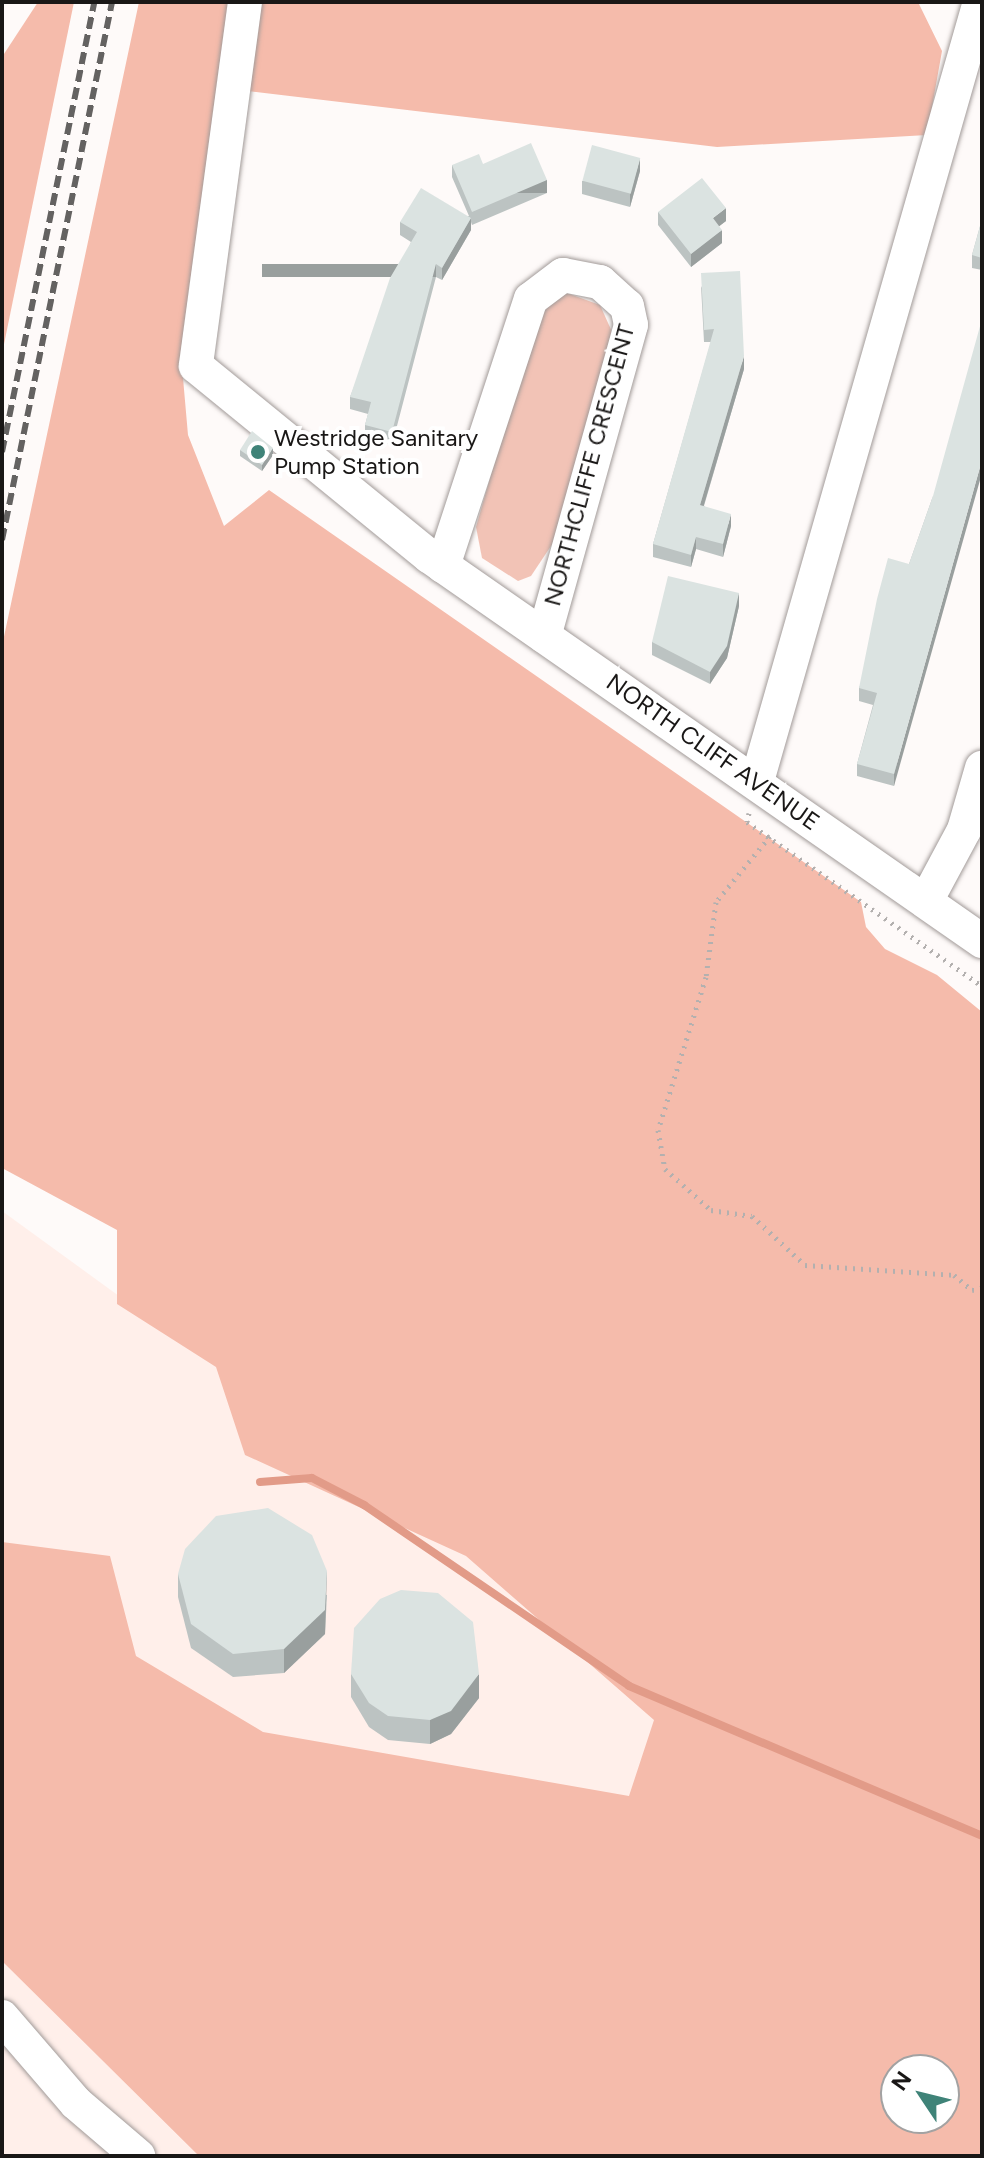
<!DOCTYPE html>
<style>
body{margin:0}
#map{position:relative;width:984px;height:2158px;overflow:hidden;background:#fefaf9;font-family:Figtree,sans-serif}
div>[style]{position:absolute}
.built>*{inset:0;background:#ffefea}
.green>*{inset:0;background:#f2c3b6}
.forest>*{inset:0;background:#f5bbab}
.stream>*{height:8px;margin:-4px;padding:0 4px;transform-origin:4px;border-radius:4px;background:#e29b88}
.path>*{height:5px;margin-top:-2.5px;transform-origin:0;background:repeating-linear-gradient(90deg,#b3b0af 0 2px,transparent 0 8px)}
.roads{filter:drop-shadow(0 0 2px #a29b99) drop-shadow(0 0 2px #a29b99)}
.minor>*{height:34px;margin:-17px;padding:0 17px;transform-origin:17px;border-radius:17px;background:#fff}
.rail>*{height:6px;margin-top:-3px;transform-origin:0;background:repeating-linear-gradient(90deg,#646261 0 12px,transparent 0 18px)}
.wall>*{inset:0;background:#bcc3c2}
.shaded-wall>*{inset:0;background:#999f9e;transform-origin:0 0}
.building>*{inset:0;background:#dbe3e1;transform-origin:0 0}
.dots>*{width:22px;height:22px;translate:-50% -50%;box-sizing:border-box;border:4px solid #fff;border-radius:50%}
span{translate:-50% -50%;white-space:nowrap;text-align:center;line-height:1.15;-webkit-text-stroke:8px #fff;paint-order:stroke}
.poi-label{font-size:24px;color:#191716}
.left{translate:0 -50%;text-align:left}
.street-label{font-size:24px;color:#191716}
.frame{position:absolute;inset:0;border:4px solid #191716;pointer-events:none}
.north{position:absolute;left:880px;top:2054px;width:80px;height:80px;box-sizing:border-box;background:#fff;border:2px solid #a3a2a2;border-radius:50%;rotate:305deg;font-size:22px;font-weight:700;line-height:32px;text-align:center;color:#191716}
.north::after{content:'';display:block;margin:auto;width:28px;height:36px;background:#3f8378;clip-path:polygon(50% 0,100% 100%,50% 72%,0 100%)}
</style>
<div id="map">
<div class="built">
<i style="clip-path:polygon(evenodd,2px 1211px,982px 1923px,982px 2156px,2px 2156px,2px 1211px,896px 2070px,944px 2070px,944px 2118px,896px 2118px,896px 2070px)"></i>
</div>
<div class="green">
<i style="clip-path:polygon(567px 293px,600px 305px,613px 334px,555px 540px,531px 576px,518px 581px,482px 558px,476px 527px,533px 328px,550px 299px)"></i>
</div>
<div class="forest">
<i style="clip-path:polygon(38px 2px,74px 2px,2px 354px,2px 57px)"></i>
<i style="clip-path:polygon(evenodd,139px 2px,918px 2px,942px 51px,927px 135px,717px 147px,222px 88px,183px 378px,188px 435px,224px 526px,269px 490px,861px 902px,866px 927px,885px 949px,937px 975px,982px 1012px,982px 2156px,199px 2156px,2px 1961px,2px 1542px,110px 1556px,136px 1656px,263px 1732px,629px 1796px,654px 1720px,466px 1556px,245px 1455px,216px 1367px,117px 1304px,117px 1230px,2px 1168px,2px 646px,139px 2px,896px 2070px,944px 2070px,944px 2118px,896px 2118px,896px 2070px)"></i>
</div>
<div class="stream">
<i style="left:260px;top:1482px;width:52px;rotate:-4.4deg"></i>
<i style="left:312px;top:1478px;width:59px;rotate:27.4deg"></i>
<i style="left:364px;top:1505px;width:321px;rotate:34.3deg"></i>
<i style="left:629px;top:1686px;width:384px;rotate:23deg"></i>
</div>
<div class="path">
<i style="left:749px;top:813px;width:9px;rotate:103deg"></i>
<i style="left:747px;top:822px;width:287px;rotate:34.9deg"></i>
<i style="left:770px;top:836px;width:85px;rotate:129.3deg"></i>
<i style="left:716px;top:902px;width:76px;rotate:97.6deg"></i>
<i style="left:706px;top:977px;width:160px;rotate:107.4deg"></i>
<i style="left:658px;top:1130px;width:40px;rotate:80deg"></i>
<i style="left:665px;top:1169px;width:62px;rotate:41.7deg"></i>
<i style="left:711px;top:1210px;width:41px;rotate:8.3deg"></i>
<i style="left:752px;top:1216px;width:72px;rotate:42.8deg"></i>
<i style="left:805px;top:1265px;width:149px;rotate:3.8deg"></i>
<i style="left:954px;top:1275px;width:23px;rotate:40deg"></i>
<i style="left:972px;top:1290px;width:10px;rotate:-11deg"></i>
</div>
<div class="roads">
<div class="minor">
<i style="left:245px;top:2px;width:367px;rotate:97.7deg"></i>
<i style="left:196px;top:366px;width:301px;rotate:39.2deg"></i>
<i style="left:429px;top:556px;width:674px;rotate:34.85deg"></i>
<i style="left:443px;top:566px;width:281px;rotate:-71.8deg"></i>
<i style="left:531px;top:299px;width:40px;rotate:-37deg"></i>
<i style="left:563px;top:275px;width:38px;rotate:11deg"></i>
<i style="left:600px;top:282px;width:36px;rotate:42deg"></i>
<i style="left:627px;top:306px;width:19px;rotate:78deg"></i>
<i style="left:631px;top:325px;width:323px;rotate:105.6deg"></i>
<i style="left:757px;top:781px;width:810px;rotate:-74.03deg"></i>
<i style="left:926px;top:901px;width:81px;rotate:-61.8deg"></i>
<i style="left:964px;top:830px;width:65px;rotate:-73.8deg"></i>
<i style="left:2px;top:2017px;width:113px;rotate:49.3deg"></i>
<i style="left:76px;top:2103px;width:82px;rotate:40.5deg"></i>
</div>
</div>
<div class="rail">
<i style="left:2px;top:452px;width:459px;rotate:-78.4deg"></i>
<i style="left:2px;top:540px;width:549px;rotate:-78.44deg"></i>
</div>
<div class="wall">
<i style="clip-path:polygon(483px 164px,547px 193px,472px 225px,471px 222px,471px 230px,442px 280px,436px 277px,392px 445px,365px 438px,365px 425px,368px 414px,350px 409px,350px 397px,411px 242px,400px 235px,400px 222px,469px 216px,452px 177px,452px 165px)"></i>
<i style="clip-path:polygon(640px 171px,630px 207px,582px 194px,582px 181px)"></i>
<i style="clip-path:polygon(658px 212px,726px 221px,719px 226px,722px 243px,691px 267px,658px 225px)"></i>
<i style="clip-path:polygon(982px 219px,982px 270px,972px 268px,972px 255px)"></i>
<i style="clip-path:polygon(701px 286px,744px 369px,704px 506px,731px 526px,723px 557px,696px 549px,691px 567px,653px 557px,653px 544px,711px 342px,704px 342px)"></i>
<i style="clip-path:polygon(240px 450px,273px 455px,262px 471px,240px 456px)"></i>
<i style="clip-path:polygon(933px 496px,894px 786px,857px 776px,857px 764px,873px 705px,859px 701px,859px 688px,909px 564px)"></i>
<i style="clip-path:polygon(739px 606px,727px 658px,710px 684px,652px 655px,652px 642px)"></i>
<i style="clip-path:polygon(178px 1574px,327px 1595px,325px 1634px,284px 1673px,233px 1677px,191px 1648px,178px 1597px)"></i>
<i style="clip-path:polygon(351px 1674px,479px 1698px,451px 1734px,430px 1744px,388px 1740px,369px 1727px,351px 1697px)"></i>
</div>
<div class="shaded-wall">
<i style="clip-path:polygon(640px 158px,640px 171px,630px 207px,630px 194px)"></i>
<i style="left:547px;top:180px;width:13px;height:82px;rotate:90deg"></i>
<i style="clip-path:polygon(726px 208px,726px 221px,713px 231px,713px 218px)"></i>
<i style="clip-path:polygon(471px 218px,471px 230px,442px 280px,442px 268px)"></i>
<i style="clip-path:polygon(722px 230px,722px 243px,691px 267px,691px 254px)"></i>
<i style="left:436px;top:264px;width:13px;height:174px;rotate:90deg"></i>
<i style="clip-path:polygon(744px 356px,744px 369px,700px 518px,700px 505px)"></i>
<i style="clip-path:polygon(273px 448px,273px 455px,262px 471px,262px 465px)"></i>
<i style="clip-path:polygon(982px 460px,982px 473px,894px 786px,894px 774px)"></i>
<i style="clip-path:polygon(731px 514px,731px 526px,723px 557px,723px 544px)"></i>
<i style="clip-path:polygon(696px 537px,696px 549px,691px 567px,691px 555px)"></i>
<i style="clip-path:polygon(739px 593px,739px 606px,727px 658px,710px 684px,710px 672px)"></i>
<i style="clip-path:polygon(327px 1571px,325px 1634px,284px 1673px,284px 1649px)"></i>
<i style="clip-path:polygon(479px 1674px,479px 1698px,451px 1734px,430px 1744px,430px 1720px)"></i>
</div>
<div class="building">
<i style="clip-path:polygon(531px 143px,547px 180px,472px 212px,452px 165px,479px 154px,483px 164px)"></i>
<i style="left:592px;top:145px;width:50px;height:37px;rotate:15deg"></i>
<i style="clip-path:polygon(702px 178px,726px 208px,713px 218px,722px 230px,691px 254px,658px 212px)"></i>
<i style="clip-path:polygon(421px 188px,471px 218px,442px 268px,436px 264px,392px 432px,365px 425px,371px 402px,350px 397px,390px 278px,417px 232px,400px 222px)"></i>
<i style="clip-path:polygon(982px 219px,982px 258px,972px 255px)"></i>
<i style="clip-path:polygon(740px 271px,744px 356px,700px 505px,731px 514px,723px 544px,696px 537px,691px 555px,653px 544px,714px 329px,704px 330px,701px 273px)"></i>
<i style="clip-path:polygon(982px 319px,982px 460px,894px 774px,857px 764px,877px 693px,859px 688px,877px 599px,888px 558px,909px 564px,933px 496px)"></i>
<i style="clip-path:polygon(252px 431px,273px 448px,262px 465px,240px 450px)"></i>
<i style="clip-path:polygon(668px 576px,739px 593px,727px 646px,710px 672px,652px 642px)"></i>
<i style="clip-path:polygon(268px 1508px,312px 1535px,327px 1571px,325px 1610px,284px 1649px,233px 1654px,191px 1624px,178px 1574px,185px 1549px,216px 1516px)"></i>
<i style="clip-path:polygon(401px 1590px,438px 1593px,473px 1622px,479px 1674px,451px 1711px,430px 1720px,388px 1716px,369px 1703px,351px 1674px,354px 1628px,380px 1599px)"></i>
</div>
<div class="dots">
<i style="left:258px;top:452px;background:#3f8378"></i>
</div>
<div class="poi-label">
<span class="left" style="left:274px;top:452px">Westridge Sanitary<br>Pump Station</span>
</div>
<div class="street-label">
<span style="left:589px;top:465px;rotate:-75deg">NORTHCLIFFE CRESCENT</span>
<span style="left:713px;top:752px;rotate:35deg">NORTH CLIFF AVENUE</span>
</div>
<div class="frame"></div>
<div class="north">N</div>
</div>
